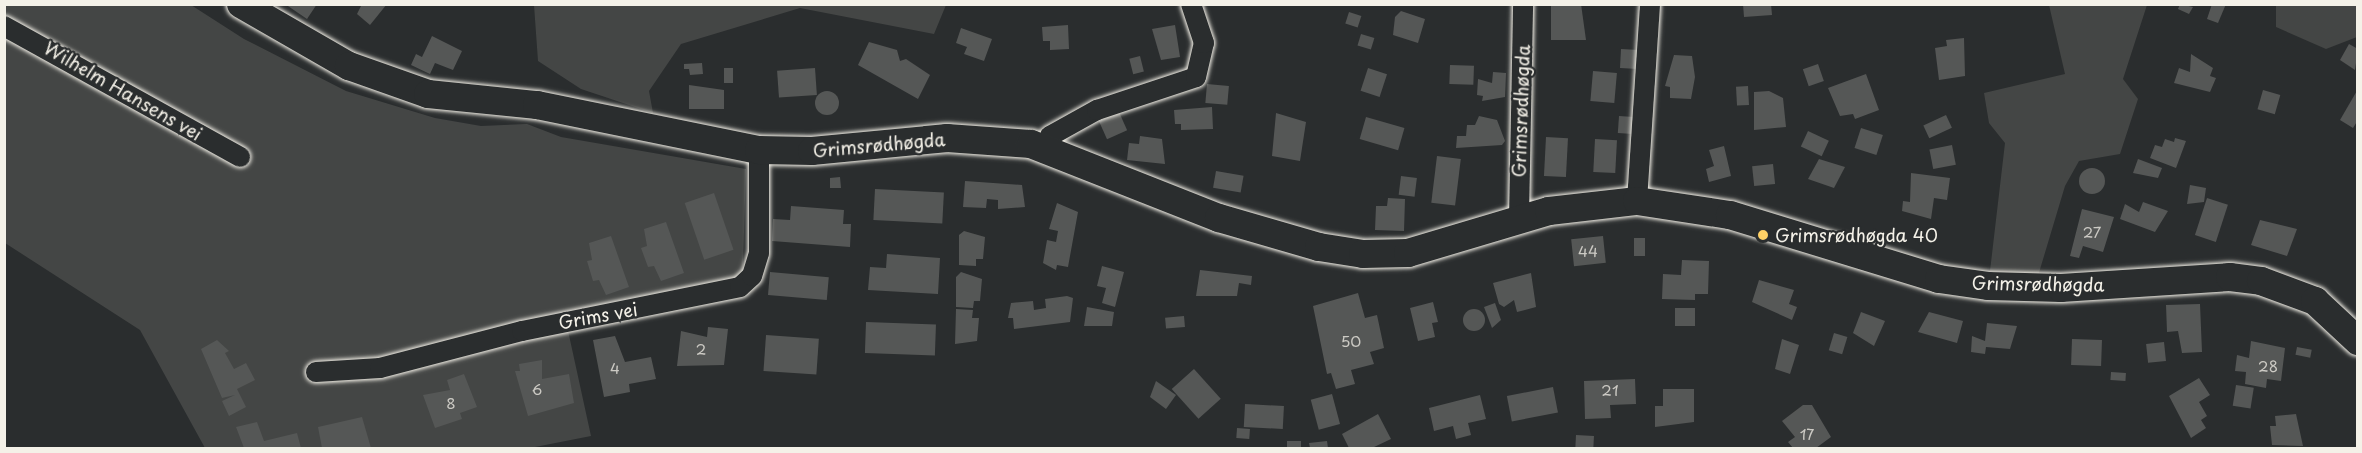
<!DOCTYPE html>
<meta charset="utf-8">
<style>
body{margin:0}
#map{position:relative;width:2362px;height:453px;overflow:hidden;background:#2a2d2e;font-family:"Playpen Sans",sans-serif}
div>[style]{position:absolute}
.green>*{inset:0;background:#444645}
.building>*{inset:0;background:#555756;transform-origin:0 0}
.round{border-radius:50%}
.roads{filter:drop-shadow(0 0 2px #f4f1e8) drop-shadow(0 0 2px #f4f1e8)}
.minor>*{height:20px;margin:-10px;padding:0 10px;transform-origin:10px;border-radius:10px;background:#2a2d2e}
.secondary>*{height:28px;margin:-14px;padding:0 14px;transform-origin:14px;border-radius:14px;background:#2a2d2e}
.dots>*{width:16px;height:16px;translate:-50% -50%;box-sizing:border-box;border:3px solid #2a2d2e;border-radius:50%}
span{translate:-50% -50%;white-space:nowrap;text-align:center;line-height:1.15;-webkit-text-stroke:4.5px #2a2d2e;paint-order:stroke}
.number-label{font-size:15px;color:#cccac4}
.number-label span{-webkit-text-stroke-width:0}
.street-label{font-size:18px;color:#f4f1e8}
.poi-label{font-size:18px;color:#f4f1e8}
.left{translate:0 -50%;text-align:left}
.frame{position:absolute;inset:0;border:6px solid #f4f1e8;pointer-events:none}
</style>
<div id="map">
<div class="green">
<i style="clip-path:polygon(4px 5px,191px 5px,244px 39px,346px 91px,435px 118px,481px 126px,527px 124px,561px 137px,746px 169px,742px 295px,567px 326px,591px 436px,530px 448px,205px 448px,140px 330px,5px 243px)"></i>
<i style="clip-path:polygon(534px 5px,534px 4px,946px 5px,934px 34px,800px 8px,681px 44px,649px 91px,653px 113px,581px 89px,538px 61px)"></i>
<i style="clip-path:polygon(2049px 5px,2147px 5px,2123px 79px,2138px 99px,2120px 154px,2079px 161px,2065px 186px,2038px 276px,1990px 271px,2005px 143px,1989px 123px,1984px 93px,2065px 74px)"></i>
<i style="clip-path:polygon(2276px 5px,2357px 5px,2357px 37px,2326px 49px,2276px 27px)"></i>
</div>
<div class="building">
<i style="clip-path:polygon(285px 4px,317px 4px,307px 19px)"></i>
<i style="clip-path:polygon(362px 4px,387px 4px,370px 25px,357px 14px)"></i>
<i style="clip-path:polygon(1551px 4px,1581px 4px,1586px 40px,1551px 40px)"></i>
<i style="clip-path:polygon(1743px 4px,1771px 4px,1772px 15px,1744px 17px)"></i>
<i style="clip-path:polygon(2180px 4px,2193px 7px,2189px 14px,2178px 9px)"></i>
<i style="clip-path:polygon(2212px 4px,2226px 4px,2218px 23px,2207px 19px)"></i>
<i style="clip-path:polygon(1401px 11px,1425px 19px,1418px 43px,1393px 35px,1395px 17px)"></i>
<i style="left:1349px;top:12px;width:13px;height:12px;rotate:18deg"></i>
<i style="clip-path:polygon(1068px 25px,1069px 49px,1050px 50px,1050px 41px,1043px 41px,1042px 27px)"></i>
<i style="clip-path:polygon(1175px 25px,1180px 57px,1161px 60px,1152px 29px)"></i>
<i style="clip-path:polygon(961px 28px,992px 39px,984px 61px,964px 54px,967px 47px,956px 43px)"></i>
<i style="left:1361px;top:34px;width:14px;height:12px;rotate:17deg"></i>
<i style="clip-path:polygon(432px 36px,462px 51px,453px 70px,435px 63px,430px 74px,411px 65px,416px 54px,422px 57px)"></i>
<i style="clip-path:polygon(1964px 38px,1965px 76px,1939px 80px,1935px 48px,1947px 46px,1946px 40px)"></i>
<i style="clip-path:polygon(869px 42px,897px 50px,900px 61px,906px 59px,930px 75px,918px 99px,858px 65px)"></i>
<i style="clip-path:polygon(2349px 44px,2358px 49px,2355px 70px,2340px 60px)"></i>
<i style="left:1621px;top:49px;width:18px;height:19px;rotate:3deg"></i>
<i style="clip-path:polygon(2191px 54px,2213px 68px,2210px 76px,2216px 78px,2210px 92px,2174px 83px,2179px 68px,2190px 72px)"></i>
<i style="clip-path:polygon(1674px 55px,1692px 56px,1695px 77px,1691px 99px,1670px 98px,1670px 87px,1665px 86px)"></i>
<i style="left:1140px;top:56px;width:16px;height:11px;rotate:76deg"></i>
<i style="clip-path:polygon(702px 63px,703px 74px,690px 75px,689px 69px,684px 69px,684px 64px)"></i>
<i style="left:1818px;top:64px;width:18px;height:16px;rotate:71deg"></i>
<i style="left:1450px;top:65px;width:24px;height:19px;rotate:2deg"></i>
<i style="left:724px;top:68px;width:9px;height:15px"></i>
<i style="left:815px;top:68px;width:27px;height:38px;rotate:86deg"></i>
<i style="left:1368px;top:68px;width:20px;height:24px;rotate:18deg"></i>
<i style="left:1593px;top:71px;width:24px;height:30px;rotate:5deg"></i>
<i style="clip-path:polygon(1493px 72px,1506px 73px,1505px 97px,1482px 101px,1483px 96px,1477px 95px,1478px 79px,1492px 83px)"></i>
<i style="clip-path:polygon(1866px 74px,1879px 110px,1855px 119px,1853px 114px,1840px 116px,1828px 88px)"></i>
<i style="left:1207px;top:84px;width:22px;height:19px;rotate:5deg"></i>
<i style="clip-path:polygon(689px 85px,724px 90px,724px 109px,689px 109px)"></i>
<i style="left:1748px;top:86px;width:19px;height:12px;rotate:87deg"></i>
<i style="clip-path:polygon(2358px 89px,2358px 120px,2353px 128px,2340px 120px)"></i>
<i style="left:2263px;top:90px;width:18px;height:20px;rotate:16deg"></i>
<i style="clip-path:polygon(1769px 91px,1783px 98px,1786px 127px,1754px 130px,1754px 92px)"></i>
<i class="round" style="left:815px;top:91px;width:24px;height:24px"></i>
<i style="clip-path:polygon(1212px 107px,1213px 129px,1181px 130px,1181px 124px,1175px 124px,1174px 110px)"></i>
<i style="left:1119px;top:112px;width:20px;height:22px;rotate:66deg"></i>
<i style="clip-path:polygon(1276px 113px,1306px 122px,1300px 161px,1272px 156px)"></i>
<i style="left:1946px;top:115px;width:14px;height:25px;rotate:65deg"></i>
<i style="clip-path:polygon(1479px 116px,1497px 120px,1505px 141px,1502px 145px,1456px 148px,1457px 136px,1466px 136px,1467px 125px,1475px 125px)"></i>
<i style="left:1619px;top:116px;width:15px;height:17px;rotate:4deg"></i>
<i style="left:1366px;top:117px;width:40px;height:23px;rotate:16deg"></i>
<i style="left:1861px;top:128px;width:23px;height:21px;rotate:18deg"></i>
<i style="left:1808px;top:131px;width:23px;height:17px;rotate:25deg"></i>
<i style="clip-path:polygon(1140px 136px,1162px 139px,1165px 164px,1127px 160px,1129px 143px,1139px 144px)"></i>
<i style="left:1546px;top:137px;width:22px;height:39px;rotate:3deg"></i>
<i style="clip-path:polygon(2175px 138px,2186px 141px,2176px 168px,2150px 158px,2155px 145px,2162px 147px,2165px 139px,2174px 142px)"></i>
<i style="left:1595px;top:139px;width:22px;height:33px;rotate:3deg"></i>
<i style="left:1952px;top:145px;width:20px;height:23px;rotate:79deg"></i>
<i style="clip-path:polygon(1724px 146px,1731px 176px,1709px 182px,1706px 169px,1714px 166px,1709px 150px)"></i>
<i style="left:1437px;top:156px;width:24px;height:47px;rotate:7deg"></i>
<i style="clip-path:polygon(1819px 159px,1845px 167px,1834px 188px,1808px 179px)"></i>
<i style="clip-path:polygon(2138px 159px,2162px 168px,2158px 178px,2133px 173px)"></i>
<i style="left:1773px;top:164px;width:20px;height:21px;rotate:84deg"></i>
<i class="round" style="left:2079px;top:168px;width:26px;height:26px"></i>
<i style="left:1216px;top:171px;width:28px;height:17px;rotate:10deg"></i>
<i style="clip-path:polygon(1911px 173px,1950px 178px,1947px 200px,1934px 198px,1931px 219px,1902px 211px,1903px 201px,1910px 202px)"></i>
<i style="left:1401px;top:176px;width:16px;height:19px;rotate:7deg"></i>
<i style="clip-path:polygon(840px 177px,841px 188px,830px 188px,830px 178px)"></i>
<i style="clip-path:polygon(965px 181px,1022px 185px,1025px 207px,998px 209px,998px 200px,987px 199px,986px 208px,963px 207px)"></i>
<i style="clip-path:polygon(2190px 185px,2206px 188px,2204px 202px,2187px 204px)"></i>
<i style="left:875px;top:189px;width:69px;height:31px;rotate:3deg"></i>
<i style="left:714px;top:193px;width:60px;height:31px;rotate:71deg"></i>
<i style="clip-path:polygon(1388px 198px,1405px 199px,1404px 231px,1375px 230px,1376px 206px,1387px 206px)"></i>
<i style="left:2207px;top:198px;width:22px;height:39px;rotate:18deg"></i>
<i style="clip-path:polygon(2143px 202px,2168px 211px,2155px 232px,2120px 219px,2125px 204px,2139px 212px)"></i>
<i style="clip-path:polygon(1057px 203px,1078px 212px,1068px 267px,1057px 265px,1056px 270px,1043px 263px,1047px 240px,1056px 242px,1058px 231px,1049px 229px)"></i>
<i style="clip-path:polygon(791px 206px,844px 210px,843px 224px,851px 224px,850px 247px,772px 241px,773px 219px,790px 220px)"></i>
<i style="clip-path:polygon(2082px 209px,2114px 217px,2103px 252px,2083px 246px,2079px 258px,2070px 256px)"></i>
<i style="clip-path:polygon(2260px 220px,2297px 229px,2287px 256px,2251px 245px)"></i>
<i style="clip-path:polygon(666px 222px,684px 273px,661px 281px,654px 266px,648px 267px,641px 248px,647px 246px,644px 229px)"></i>
<i style="clip-path:polygon(964px 231px,985px 237px,983px 259px,976px 259px,976px 266px,959px 265px,959px 235px)"></i>
<i style="clip-path:polygon(611px 236px,629px 287px,606px 295px,599px 280px,593px 281px,587px 261px,592px 260px,589px 243px)"></i>
<i style="left:1603px;top:236px;width:27px;height:32px;rotate:84deg"></i>
<i style="left:1634px;top:238px;width:11px;height:18px"></i>
<i style="clip-path:polygon(887px 254px,940px 258px,938px 294px,868px 290px,870px 267px,886px 268px)"></i>
<i style="clip-path:polygon(1682px 260px,1709px 261px,1708px 294px,1695px 294px,1695px 300px,1662px 299px,1663px 274px,1681px 275px)"></i>
<i style="clip-path:polygon(1102px 266px,1124px 272px,1115px 307px,1102px 303px,1106px 288px,1097px 286px)"></i>
<i style="clip-path:polygon(1200px 270px,1252px 276px,1251px 285px,1239px 283px,1237px 296px,1196px 296px)"></i>
<i style="left:770px;top:272px;width:59px;height:23px;rotate:5deg"></i>
<i style="clip-path:polygon(961px 272px,982px 279px,980px 301px,974px 301px,973px 308px,956px 307px,956px 277px)"></i>
<i style="clip-path:polygon(1531px 273px,1536px 307px,1517px 312px,1514px 300px,1504px 307px,1499px 304px,1493px 283px)"></i>
<i style="clip-path:polygon(1759px 280px,1794px 290px,1789px 304px,1797px 307px,1792px 320px,1752px 302px)"></i>
<i style="clip-path:polygon(1358px 293px,1365px 318px,1377px 315px,1384px 348px,1370px 352px,1374px 364px,1351px 370px,1355px 384px,1336px 389px,1331px 373px,1327px 374px,1313px 306px)"></i>
<i style="clip-path:polygon(1067px 296px,1073px 298px,1070px 322px,1014px 329px,1013px 318px,1008px 318px,1011px 303px,1033px 301px,1034px 310px,1046px 308px,1045px 299px)"></i>
<i style="clip-path:polygon(1433px 302px,1438px 322px,1432px 323px,1435px 337px,1418px 341px,1410px 308px)"></i>
<i style="clip-path:polygon(1495px 303px,1501px 320px,1492px 328px,1484px 307px)"></i>
<i style="clip-path:polygon(2200px 304px,2202px 352px,2182px 353px,2178px 331px,2167px 332px,2166px 305px)"></i>
<i style="clip-path:polygon(1087px 307px,1114px 312px,1112px 326px,1084px 326px)"></i>
<i style="left:1675px;top:308px;width:20px;height:18px"></i>
<i style="clip-path:polygon(956px 309px,973px 310px,972px 318px,979px 318px,977px 341px,955px 344px)"></i>
<i class="round" style="left:1463px;top:309px;width:22px;height:22px"></i>
<i style="clip-path:polygon(1861px 312px,1885px 321px,1874px 346px,1853px 333px)"></i>
<i style="clip-path:polygon(1929px 312px,1963px 321px,1957px 343px,1918px 332px)"></i>
<i style="left:1184px;top:316px;width:11px;height:19px;rotate:85deg"></i>
<i style="left:866px;top:322px;width:70px;height:31px;rotate:2deg"></i>
<i style="clip-path:polygon(1987px 323px,2017px 326px,2010px 349px,1986px 347px,1985px 354px,1971px 352px,1972px 336px,1985px 341px)"></i>
<i style="clip-path:polygon(708px 327px,728px 329px,724px 365px,677px 366px,681px 331px,707px 337px)"></i>
<i style="left:1834px;top:333px;width:14px;height:18px;rotate:17deg"></i>
<i style="left:766px;top:335px;width:53px;height:36px;rotate:4deg"></i>
<i style="clip-path:polygon(615px 336px,625px 362px,651px 357px,656px 379px,629px 384px,630px 392px,604px 397px,593px 340px)"></i>
<i style="clip-path:polygon(1782px 339px,1799px 345px,1790px 374px,1775px 369px)"></i>
<i style="left:2072px;top:339px;width:30px;height:26px;rotate:2deg"></i>
<i style="clip-path:polygon(217px 340px,229px 351px,225px 353px,234px 369px,246px 363px,255px 380px,237px 389px,246px 407px,229px 416px,222px 401px,235px 395px,222px 398px,201px 349px)"></i>
<i style="clip-path:polygon(2251px 341px,2285px 348px,2281px 381px,2267px 379px,2266px 388px,2245px 384px,2246px 372px,2235px 371px,2237px 355px,2249px 358px)"></i>
<i style="left:2164px;top:342px;width:19px;height:18px;rotate:84deg"></i>
<i style="left:2297px;top:347px;width:15px;height:8px;rotate:11deg"></i>
<i style="clip-path:polygon(542px 360px,542px 379px,569px 374px,574px 403px,528px 416px,515px 371px,520px 371px,519px 364px)"></i>
<i style="left:1194px;top:369px;width:40px;height:30px;rotate:48deg"></i>
<i style="left:2111px;top:372px;width:15px;height:8px;rotate:4deg"></i>
<i style="clip-path:polygon(464px 374px,477px 407px,460px 413px,462px 419px,435px 428px,423px 395px,450px 390px,447px 380px)"></i>
<i style="clip-path:polygon(2199px 378px,2210px 395px,2199px 402px,2207px 416px,2201px 420px,2206px 428px,2191px 438px,2169px 396px)"></i>
<i style="clip-path:polygon(1635px 379px,1636px 404px,1610px 405px,1611px 418px,1585px 419px,1584px 381px)"></i>
<i style="clip-path:polygon(1156px 381px,1176px 395px,1166px 409px,1150px 397px)"></i>
<i style="left:2236px;top:385px;width:18px;height:21px;rotate:9deg"></i>
<i style="left:1553px;top:387px;width:26px;height:47px;rotate:79deg"></i>
<i style="clip-path:polygon(1663px 389px,1694px 389px,1694px 422px,1655px 427px,1655px 406px,1663px 406px)"></i>
<i style="left:1332px;top:394px;width:31px;height:22px;rotate:75deg"></i>
<i style="clip-path:polygon(1480px 395px,1486px 419px,1468px 423px,1471px 435px,1456px 439px,1453px 426px,1434px 431px,1429px 408px)"></i>
<i style="left:1245px;top:404px;width:39px;height:23px;rotate:3deg"></i>
<i style="clip-path:polygon(1803px 405px,1812px 405px,1831px 437px,1816px 448px,1793px 448px,1788px 442px,1795px 437px,1782px 421px)"></i>
<i style="clip-path:polygon(1378px 414px,1391px 439px,1372px 448px,1349px 448px,1342px 434px)"></i>
<i style="clip-path:polygon(2296px 414px,2303px 446px,2272px 445px,2270px 426px,2276px 426px,2275px 416px)"></i>
<i style="clip-path:polygon(362px 417px,371px 448px,322px 448px,318px 427px)"></i>
<i style="clip-path:polygon(257px 422px,264px 441px,297px 433px,301px 448px,244px 448px,236px 427px)"></i>
<i style="left:1237px;top:428px;width:13px;height:10px;rotate:4deg"></i>
<i style="left:1576px;top:435px;width:18px;height:13px;rotate:3deg"></i>
<i style="left:1287px;top:441px;width:14px;height:7px"></i>
<i style="clip-path:polygon(1327px 441px,1328px 448px,1310px 448px,1309px 443px)"></i>
</div>
<div class="roads">
<div class="minor">
<i style="left:4px;top:26px;width:270px;rotate:29deg"></i>
<i style="left:1047px;top:148px;width:12px;rotate:-76deg"></i>
<i style="left:1050px;top:136px;width:54px;rotate:-29deg"></i>
<i style="left:1097px;top:110px;width:104px;rotate:-18.4deg"></i>
<i style="left:1196px;top:77px;width:35px;rotate:-77deg"></i>
<i style="left:1204px;top:43px;width:41px;rotate:-108.4deg"></i>
<i style="left:1637px;top:201px;width:197px;rotate:-86.2deg"></i>
<i style="left:1519px;top:218px;width:214px;rotate:-88.9deg"></i>
<i style="left:316px;top:372px;width:64px;rotate:-3.6deg"></i>
<i style="left:380px;top:368px;width:147px;rotate:-14.6deg"></i>
<i style="left:522px;top:331px;width:222px;rotate:-11.4deg"></i>
<i style="left:740px;top:287px;width:16px;rotate:-43deg"></i>
<i style="left:752px;top:276px;width:24px;rotate:-73deg"></i>
<i style="left:759px;top:253px;width:103px;rotate:-90deg"></i>
</div>
<div class="secondary">
<i style="left:241px;top:4px;width:125px;rotate:29.9deg"></i>
<i style="left:349px;top:66px;width:84px;rotate:19.5deg"></i>
<i style="left:428px;top:94px;width:110px;rotate:5.8deg"></i>
<i style="left:537px;top:105px;width:227px;rotate:11.5deg"></i>
<i style="left:759px;top:150px;width:53px;rotate:1.1deg"></i>
<i style="left:812px;top:151px;width:136px;rotate:-5.5deg"></i>
<i style="left:947px;top:138px;width:84px;rotate:4.1deg"></i>
<i style="left:1031px;top:144px;width:202px;rotate:21.5deg"></i>
<i style="left:1219px;top:218px;width:104px;rotate:16.2deg"></i>
<i style="left:1319px;top:247px;width:45px;rotate:9deg"></i>
<i style="left:1363px;top:254px;width:45px;rotate:-1.3deg"></i>
<i style="left:1408px;top:253px;width:147px;rotate:-16.6deg"></i>
<i style="left:1549px;top:211px;width:89px;rotate:-6.5deg"></i>
<i style="left:1637px;top:201px;width:94px;rotate:8.6deg"></i>
<i style="left:1730px;top:215px;width:219px;rotate:17deg"></i>
<i style="left:1939px;top:279px;width:49px;rotate:8.1deg"></i>
<i style="left:1988px;top:286px;width:73px;rotate:1.6deg"></i>
<i style="left:2061px;top:288px;width:169px;rotate:-3.7deg"></i>
<i style="left:2230px;top:277px;width:31px;rotate:7deg"></i>
<i style="left:2261px;top:281px;width:58px;rotate:20.3deg"></i>
<i style="left:2315px;top:301px;width:59px;rotate:42.9deg"></i>
</div>
</div>
<div class="dots">
<i style="left:1763px;top:235px;background:#ffd166"></i>
</div>
<div class="number-label">
<span style="left:2092px;top:232px">27</span>
<span style="left:1588px;top:251px">44</span>
<span style="left:1351px;top:341px">50</span>
<span style="left:701px;top:349px">2</span>
<span style="left:2268px;top:366px">28</span>
<span style="left:615px;top:368px">4</span>
<span style="left:537px;top:389px">6</span>
<span style="left:1610px;top:390px">21</span>
<span style="left:451px;top:403px">8</span>
<span style="left:1807px;top:434px">17</span>
</div>
<div class="street-label">
<span style="left:123px;top:91px;rotate:30deg">Wilhelm Hansens vei</span>
<span style="left:1521px;top:111px;rotate:-88deg">Grimsrødhøgda</span>
<span style="left:879px;top:145px;rotate:-5deg">Grimsrødhøgda</span>
<span style="left:2038px;top:284px;rotate:1deg">Grimsrødhøgda</span>
<span style="left:598px;top:316px;rotate:-10deg">Grims vei</span>
</div>
<div class="poi-label">
<span class="left" style="left:1775px;top:235px">Grimsrødhøgda 40</span>
</div>
<div class="frame"></div>
</div>
